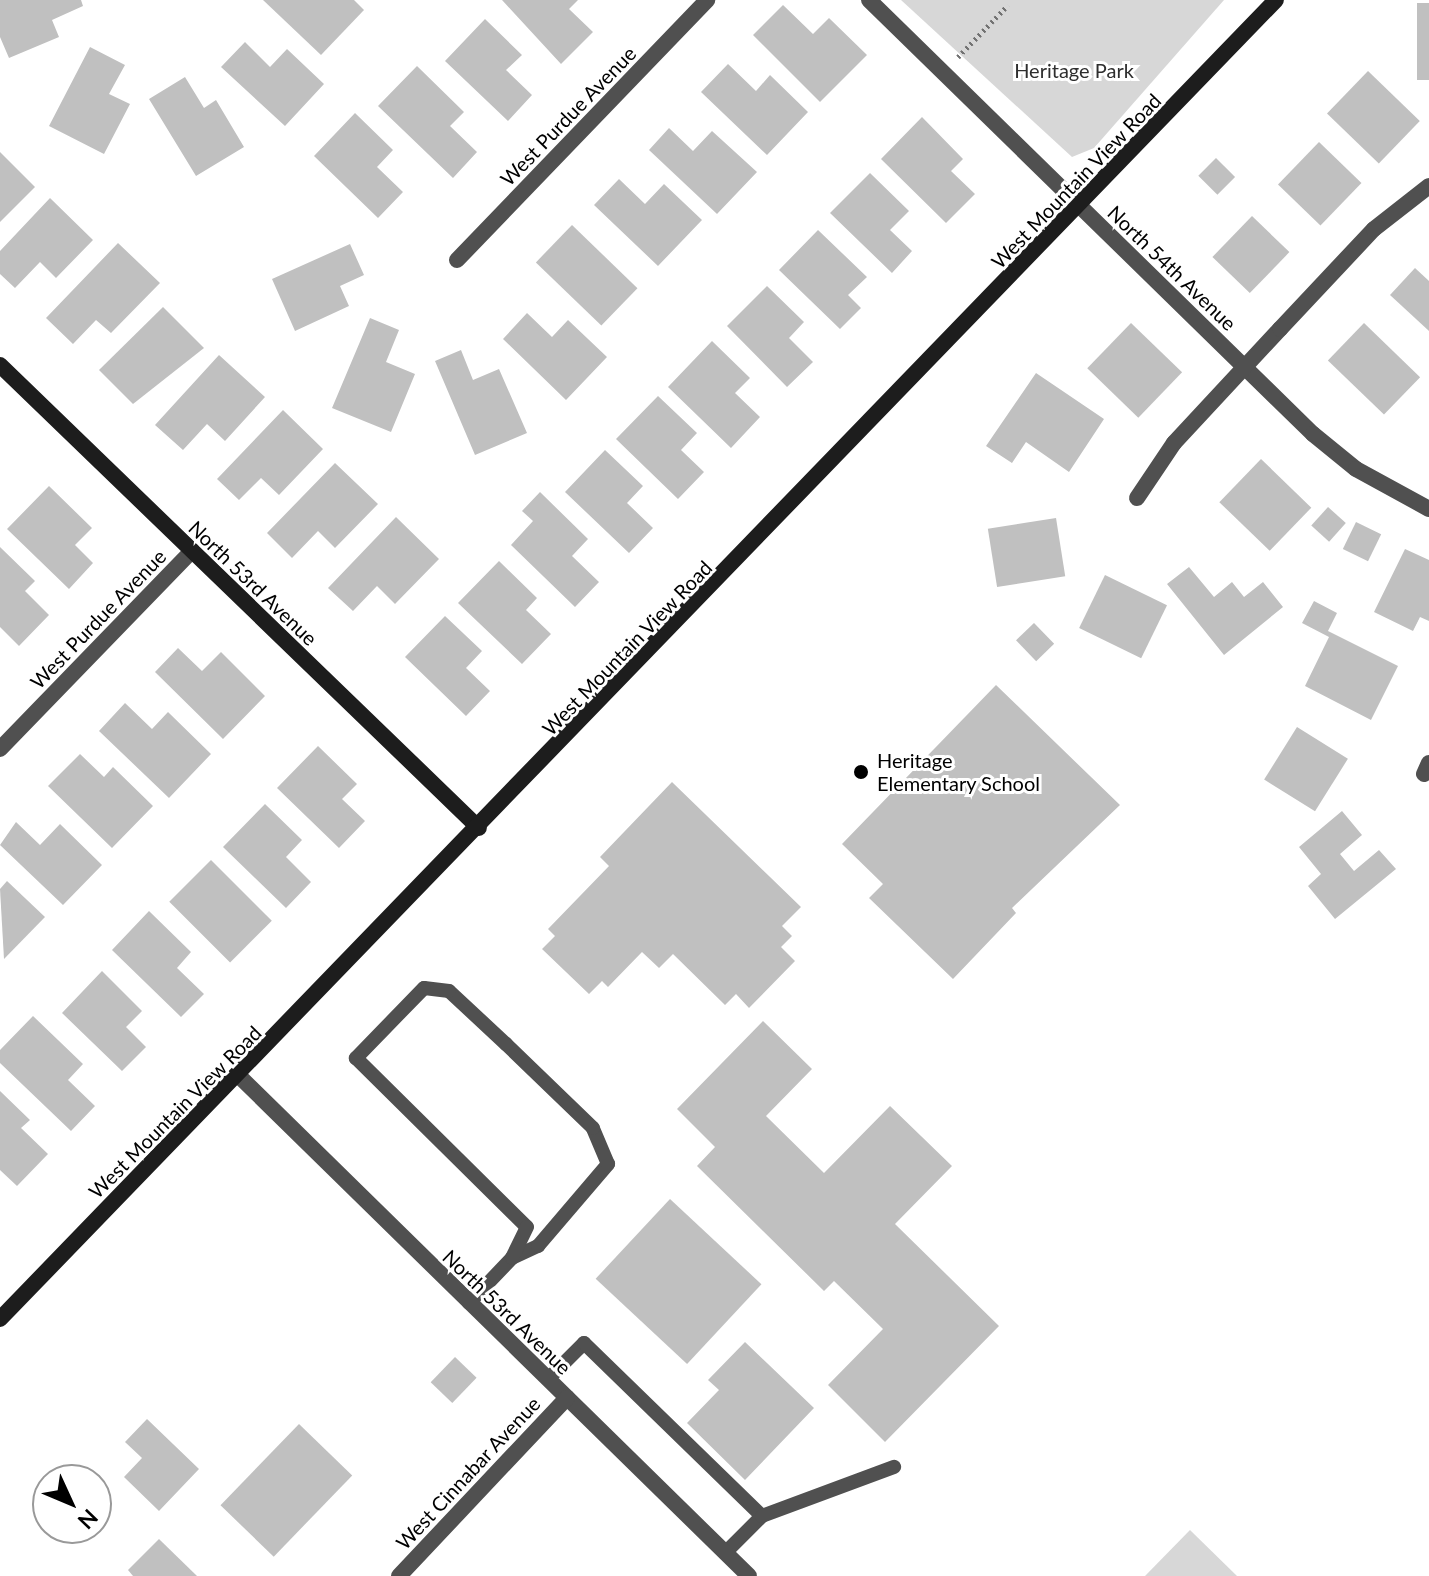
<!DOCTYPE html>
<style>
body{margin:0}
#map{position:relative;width:1429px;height:1576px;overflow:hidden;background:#fff;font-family:Lato,sans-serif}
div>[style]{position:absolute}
.green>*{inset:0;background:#d7d7d7}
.building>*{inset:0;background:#c0c0c0;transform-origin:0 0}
.path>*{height:5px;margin-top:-2.5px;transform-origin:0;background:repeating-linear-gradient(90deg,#727272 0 2px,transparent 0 6px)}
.lane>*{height:14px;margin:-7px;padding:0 7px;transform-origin:7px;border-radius:7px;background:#505050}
.street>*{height:16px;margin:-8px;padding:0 8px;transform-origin:8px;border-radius:8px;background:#505050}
.secondary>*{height:16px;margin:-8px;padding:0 8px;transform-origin:8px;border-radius:8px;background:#1d1d1d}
.dots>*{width:22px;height:22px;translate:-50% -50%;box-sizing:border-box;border:4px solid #fff;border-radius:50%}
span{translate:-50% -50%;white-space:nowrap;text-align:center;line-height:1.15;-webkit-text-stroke:6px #fff;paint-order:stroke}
.park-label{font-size:20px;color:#2e2e2e}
.street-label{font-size:20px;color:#000}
.poi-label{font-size:20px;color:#000}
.left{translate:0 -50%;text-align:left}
.north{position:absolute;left:32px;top:1464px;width:80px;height:80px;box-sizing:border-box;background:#fff;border:2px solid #999;border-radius:50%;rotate:134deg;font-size:22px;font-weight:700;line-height:32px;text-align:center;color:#000}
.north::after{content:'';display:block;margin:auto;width:28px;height:36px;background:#000;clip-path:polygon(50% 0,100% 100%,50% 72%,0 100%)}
</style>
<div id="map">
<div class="green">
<i style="clip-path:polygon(901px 0,1224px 0,1094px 148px,1072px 157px)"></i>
<i style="clip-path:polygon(1190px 1530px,1237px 1576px,1145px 1576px)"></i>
</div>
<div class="building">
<i style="clip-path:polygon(0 0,81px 0,83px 6px,52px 20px,59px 37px,9px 58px,0 37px)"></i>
<i style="clip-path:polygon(263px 0,354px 0,364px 10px,321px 55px)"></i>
<i style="clip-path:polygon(502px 0,578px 0,569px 9px,593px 32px,561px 64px)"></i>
<i style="left:1429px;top:3px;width:77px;height:12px;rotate:90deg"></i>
<i style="clip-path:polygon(783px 5px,813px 34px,829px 18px,867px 55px,820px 102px,753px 35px)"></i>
<i style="clip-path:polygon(485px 19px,522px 55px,506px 70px,532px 95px,508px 121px,445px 61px)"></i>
<i style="clip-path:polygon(245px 42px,270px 67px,287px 49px,324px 84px,285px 126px,221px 67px)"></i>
<i style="clip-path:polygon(90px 47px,125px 65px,109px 94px,130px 104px,104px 154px,49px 126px)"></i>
<i style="clip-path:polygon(728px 64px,756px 91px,770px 75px,808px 112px,767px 155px,701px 92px)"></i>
<i style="clip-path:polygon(417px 66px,464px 112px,450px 126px,477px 152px,453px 178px,378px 106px)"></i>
<i style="left:1368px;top:71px;width:72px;height:59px;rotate:44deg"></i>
<i style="clip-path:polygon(185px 77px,204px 108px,216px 100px,244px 147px,196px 176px,149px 99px)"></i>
<i style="clip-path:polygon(355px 113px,393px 150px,377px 167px,403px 192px,378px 218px,314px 156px)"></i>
<i style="clip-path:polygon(922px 117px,963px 159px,951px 171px,975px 194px,946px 223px,881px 159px)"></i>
<i style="clip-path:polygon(669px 128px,693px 151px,712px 131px,757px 172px,717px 214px,649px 150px)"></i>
<i style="left:1319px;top:142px;width:59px;height:59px;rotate:44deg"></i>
<i style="clip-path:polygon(0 152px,35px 187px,0 222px)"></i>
<i style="left:1216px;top:158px;width:27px;height:25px;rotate:45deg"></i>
<i style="clip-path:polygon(870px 173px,909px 211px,890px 230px,912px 251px,892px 273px,830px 213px)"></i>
<i style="clip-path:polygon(619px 179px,645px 204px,664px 184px,702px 220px,658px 266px,594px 205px)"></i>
<i style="clip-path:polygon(50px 198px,93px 240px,56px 278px,40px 262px,15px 288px,0 274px,0 251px)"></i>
<i style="left:1252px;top:216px;width:52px;height:57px;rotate:44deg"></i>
<i style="left:572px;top:225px;width:91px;height:52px;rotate:44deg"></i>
<i style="clip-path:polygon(818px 230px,867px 277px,848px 295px,861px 308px,840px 329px,779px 270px)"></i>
<i style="clip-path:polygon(118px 243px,160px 283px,111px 333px,96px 320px,73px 344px,46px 318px)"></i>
<i style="clip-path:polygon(350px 244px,364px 275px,340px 286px,349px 306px,295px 331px,272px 279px)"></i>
<i style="clip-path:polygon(1415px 268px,1429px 281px,1429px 331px,1390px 295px)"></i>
<i style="clip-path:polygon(767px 286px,804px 322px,789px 338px,813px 362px,787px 387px,727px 326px)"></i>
<i style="clip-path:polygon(163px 307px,204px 348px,133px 404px,99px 370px)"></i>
<i style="clip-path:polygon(527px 313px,552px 337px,568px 320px,607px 357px,566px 400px,503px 339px)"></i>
<i style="clip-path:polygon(370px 318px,399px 330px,386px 362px,415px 374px,391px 432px,332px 408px)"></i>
<i style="left:1131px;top:323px;width:71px;height:63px;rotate:44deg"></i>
<i style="left:1364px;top:323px;width:78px;height:52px;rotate:44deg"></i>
<i style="clip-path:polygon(712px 341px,750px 378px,735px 393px,760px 417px,731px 448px,668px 387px)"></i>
<i style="clip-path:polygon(461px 350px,473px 380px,499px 369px,527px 433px,475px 455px,435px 361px)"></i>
<i style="clip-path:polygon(219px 355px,265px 397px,225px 441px,207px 424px,183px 450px,155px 425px)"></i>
<i style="clip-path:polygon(1036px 373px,1104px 419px,1069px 472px,1026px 442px,1012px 463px,986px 446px)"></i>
<i style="clip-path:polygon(658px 396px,697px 433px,681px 450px,704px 472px,678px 499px,616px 439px)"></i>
<i style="clip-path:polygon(283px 410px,323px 449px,279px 495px,261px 478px,239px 500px,217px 479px)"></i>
<i style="clip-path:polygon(605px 450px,643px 486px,627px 503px,653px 528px,629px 553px,565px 492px)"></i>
<i style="left:1261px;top:459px;width:70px;height:60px;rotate:44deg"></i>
<i style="clip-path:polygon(335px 463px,378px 504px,335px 548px,318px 531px,292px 558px,267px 533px)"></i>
<i style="clip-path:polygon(49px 486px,92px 528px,75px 545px,93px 563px,69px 589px,7px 529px)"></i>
<i style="clip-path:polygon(540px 492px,588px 539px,572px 556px,599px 582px,575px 607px,511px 545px,533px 521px,522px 511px)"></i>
<i style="left:1328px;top:507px;width:24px;height:25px;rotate:42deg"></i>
<i style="clip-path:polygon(396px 517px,439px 559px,395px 604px,377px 586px,353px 611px,328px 588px)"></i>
<i style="left:1056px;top:518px;width:59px;height:69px;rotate:81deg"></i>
<i style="left:1356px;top:522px;width:28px;height:30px;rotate:26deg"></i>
<i style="clip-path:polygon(0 547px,35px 581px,25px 591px,49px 615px,19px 646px,0 627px)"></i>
<i style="clip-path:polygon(1405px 549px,1429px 560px,1429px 621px,1420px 617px,1413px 631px,1374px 612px)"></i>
<i style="clip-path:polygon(499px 561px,537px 598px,526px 610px,551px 634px,522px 664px,458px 603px)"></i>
<i style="clip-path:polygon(1189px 567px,1214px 597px,1232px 582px,1244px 597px,1263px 582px,1283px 607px,1224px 655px,1167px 584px)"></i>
<i style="left:1105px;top:575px;width:69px;height:59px;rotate:26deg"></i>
<i style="clip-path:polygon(1314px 601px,1337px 613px,1328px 631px,1398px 666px,1371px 720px,1305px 686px,1329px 637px,1302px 623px)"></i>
<i style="clip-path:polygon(445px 616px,482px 651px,466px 668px,490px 691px,466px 716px,405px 657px)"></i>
<i style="left:1034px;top:623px;width:29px;height:25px;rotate:46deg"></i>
<i style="clip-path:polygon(178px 648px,202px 671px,221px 652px,265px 696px,223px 739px,155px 672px)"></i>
<i style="clip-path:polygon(996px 685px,1120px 805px,1012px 908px,1016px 913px,953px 979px,869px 898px,883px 884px,842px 844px)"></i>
<i style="clip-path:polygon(125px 703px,152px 729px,168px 712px,211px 754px,169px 798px,99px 731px)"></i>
<i style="left:1297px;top:727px;width:60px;height:62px;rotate:32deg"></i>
<i style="clip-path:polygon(318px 746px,357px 784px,342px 799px,365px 821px,339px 848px,277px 788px)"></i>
<i style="clip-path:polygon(80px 754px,104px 777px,113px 767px,153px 806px,112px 848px,48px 786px)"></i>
<i style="clip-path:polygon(672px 782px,801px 907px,782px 926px,792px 936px,781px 947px,795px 961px,749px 1008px,736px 994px,725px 1005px,673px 954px,659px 968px,642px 952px,608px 987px,602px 981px,589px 994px,542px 949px,555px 936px,548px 929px,609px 866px,600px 857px)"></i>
<i style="clip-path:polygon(265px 804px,302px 840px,286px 857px,311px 882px,286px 908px,223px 847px)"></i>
<i style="clip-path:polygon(1342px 811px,1362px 835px,1340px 854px,1354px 871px,1379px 850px,1396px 869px,1335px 919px,1308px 886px,1321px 874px,1299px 847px)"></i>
<i style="clip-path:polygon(16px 822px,40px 845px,60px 824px,102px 865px,63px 905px,0 845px)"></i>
<i style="left:211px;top:860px;width:86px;height:59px;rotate:45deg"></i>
<i style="clip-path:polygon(7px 881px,45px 917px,4px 959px,0 889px)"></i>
<i style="clip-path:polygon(149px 911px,191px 952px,177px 968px,204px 994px,181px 1017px,112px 950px)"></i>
<i style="clip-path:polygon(102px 971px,142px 1011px,126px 1027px,146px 1047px,122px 1071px,62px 1013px)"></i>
<i style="clip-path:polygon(33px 1016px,83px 1064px,68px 1080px,95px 1106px,71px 1131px,0 1063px,0 1050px)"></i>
<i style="clip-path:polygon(763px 1021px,812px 1069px,766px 1116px,824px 1173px,890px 1106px,952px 1166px,895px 1224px,999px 1326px,885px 1442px,828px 1385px,883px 1329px,834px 1281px,824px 1291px,697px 1166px,715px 1147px,677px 1109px)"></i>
<i style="clip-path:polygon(0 1091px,30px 1120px,21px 1128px,48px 1154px,17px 1186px,0 1170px)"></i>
<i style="left:670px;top:1199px;width:125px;height:109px;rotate:43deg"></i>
<i style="clip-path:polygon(745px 1342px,814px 1408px,745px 1480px,687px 1423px,719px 1390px,708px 1380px)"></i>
<i style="left:455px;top:1357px;width:30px;height:35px;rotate:44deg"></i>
<i style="clip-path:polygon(147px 1419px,199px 1469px,159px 1511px,124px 1477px,142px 1458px,125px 1442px)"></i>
<i style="left:299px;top:1424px;width:74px;height:113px;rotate:44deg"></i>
<i style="clip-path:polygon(159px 1539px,197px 1576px,133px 1576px,128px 1570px)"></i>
</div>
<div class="path">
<i style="left:958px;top:57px;width:72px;rotate:-46.1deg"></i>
</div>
<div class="lane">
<i style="left:469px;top:1303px;width:62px;rotate:-46.3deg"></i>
<i style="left:512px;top:1258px;width:29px;rotate:-25deg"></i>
<i style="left:538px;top:1246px;width:108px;rotate:-49.5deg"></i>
<i style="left:608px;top:1164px;width:39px;rotate:-113deg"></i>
<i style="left:593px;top:1128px;width:121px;rotate:-136deg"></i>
<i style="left:506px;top:1044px;width:78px;rotate:-137.1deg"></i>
<i style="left:449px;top:991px;width:25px;rotate:-173deg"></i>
<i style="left:424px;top:988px;width:98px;rotate:134.2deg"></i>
<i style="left:356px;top:1058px;width:240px;rotate:44.7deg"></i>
<i style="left:527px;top:1227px;width:34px;rotate:116deg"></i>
<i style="left:548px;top:1379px;width:51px;rotate:-45deg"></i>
<i style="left:584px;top:1343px;width:248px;rotate:44.2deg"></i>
<i style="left:725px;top:1553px;width:52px;rotate:-45deg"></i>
<i style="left:762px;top:1516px;width:141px;rotate:-20.4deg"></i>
</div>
<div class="street">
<i style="left:869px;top:0;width:621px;rotate:44.35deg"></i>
<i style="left:1313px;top:434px;width:55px;rotate:39.1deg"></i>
<i style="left:1356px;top:469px;width:83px;rotate:28.7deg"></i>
<i style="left:457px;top:260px;width:361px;rotate:-46.1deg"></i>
<i style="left:1137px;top:498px;width:66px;rotate:-56.1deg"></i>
<i style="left:1174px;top:443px;width:156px;rotate:-47.1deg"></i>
<i style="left:1280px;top:329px;width:137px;rotate:-46.8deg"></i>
<i style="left:1374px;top:229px;width:70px;rotate:-38deg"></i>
<i style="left:0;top:749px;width:276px;rotate:-45.9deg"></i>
<i style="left:1424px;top:774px;width:12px;rotate:-66deg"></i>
<i style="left:239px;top:1076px;width:714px;rotate:44.43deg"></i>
<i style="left:399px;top:1576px;width:245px;rotate:-46.7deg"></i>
</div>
<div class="secondary">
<i style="left:0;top:365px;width:666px;rotate:44.03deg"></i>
<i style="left:0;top:1319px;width:1835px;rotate:-45.95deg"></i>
</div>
<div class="dots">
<i style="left:861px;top:772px;background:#000"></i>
</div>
<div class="park-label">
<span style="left:1074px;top:70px">Heritage Park</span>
</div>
<div class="street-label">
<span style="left:568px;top:116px;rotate:-46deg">West Purdue Avenue</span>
<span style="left:1076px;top:181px;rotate:-46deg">West Mountain View Road</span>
<span style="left:1172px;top:268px;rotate:44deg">North 54th Avenue</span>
<span style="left:253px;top:583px;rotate:44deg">North 53rd Avenue</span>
<span style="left:98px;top:619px;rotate:-46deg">West Purdue Avenue</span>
<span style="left:627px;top:648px;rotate:-46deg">West Mountain View Road</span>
<span style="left:175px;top:1112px;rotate:-45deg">West Mountain View Road</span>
<span style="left:507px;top:1312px;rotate:44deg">North 53rd Avenue</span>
<span style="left:468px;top:1473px;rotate:-47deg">West Cinnabar Avenue</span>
</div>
<div class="poi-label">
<span class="left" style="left:877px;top:772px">Heritage<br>Elementary School</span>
</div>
<div class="north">N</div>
</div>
